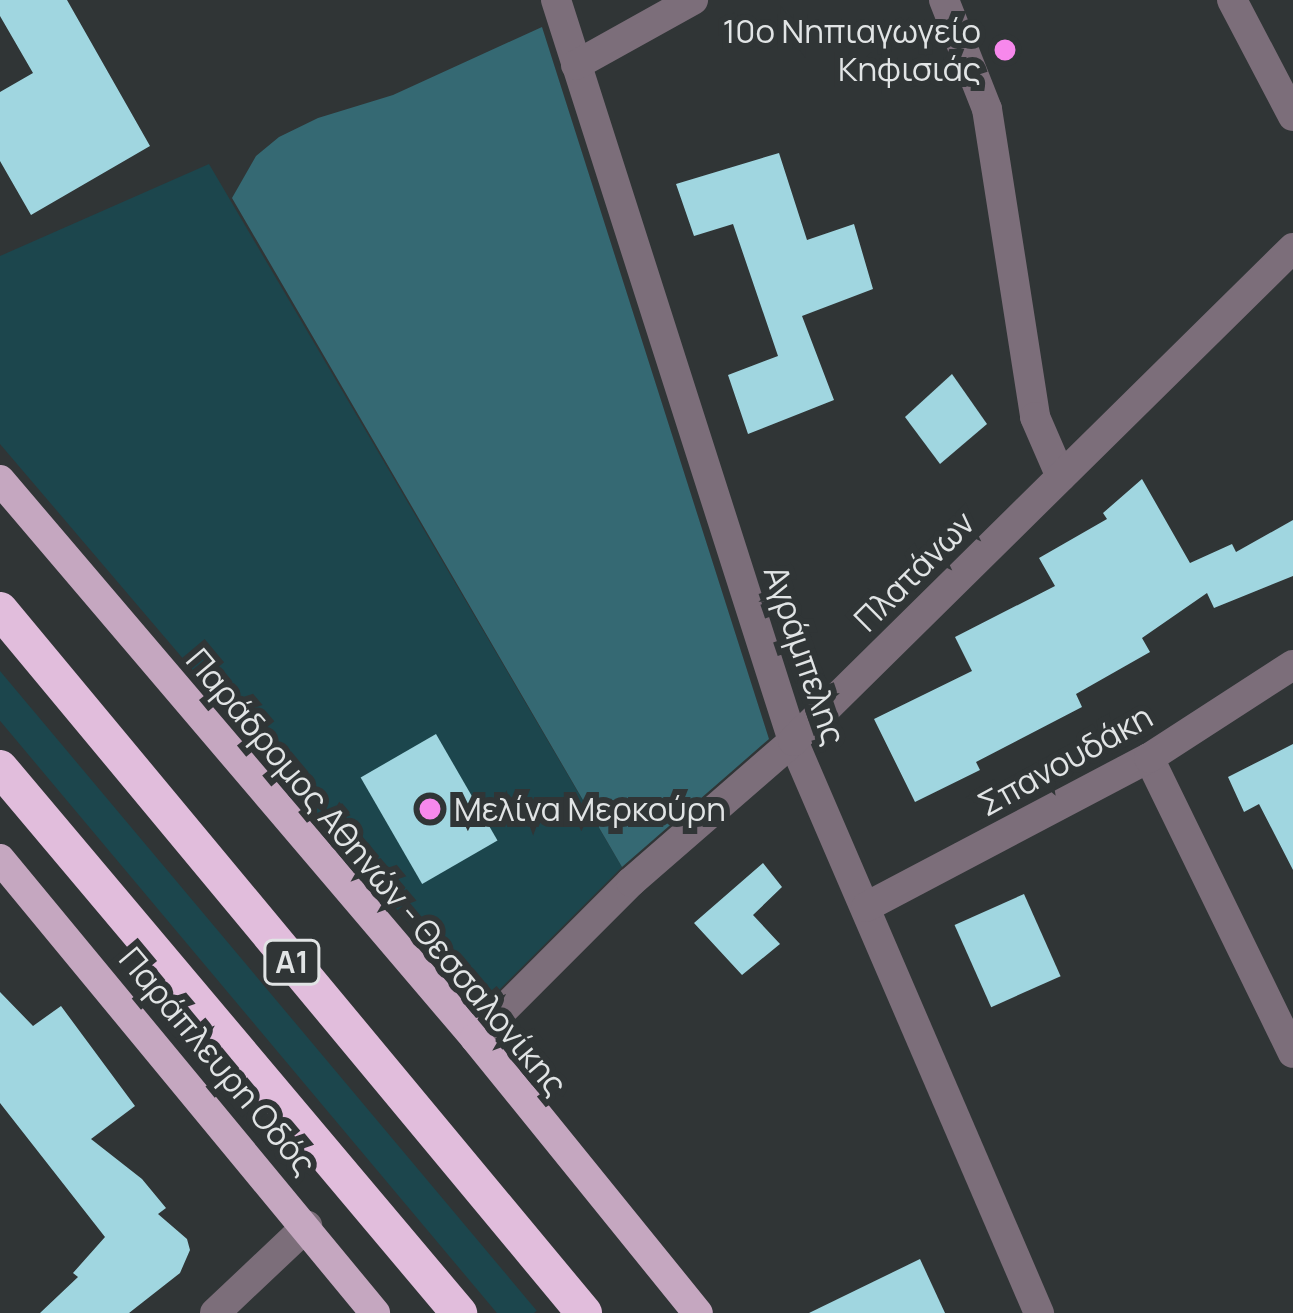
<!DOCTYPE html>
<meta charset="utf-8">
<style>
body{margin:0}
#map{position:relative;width:1293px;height:1313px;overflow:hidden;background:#303536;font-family:Manrope,sans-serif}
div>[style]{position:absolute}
.green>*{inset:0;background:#1c464d;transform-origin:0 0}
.forest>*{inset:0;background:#356973}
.building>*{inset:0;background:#a0d6e0;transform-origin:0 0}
.minor>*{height:30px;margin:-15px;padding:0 15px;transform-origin:15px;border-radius:15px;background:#7c6e7a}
.major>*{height:30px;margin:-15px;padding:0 15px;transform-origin:15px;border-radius:15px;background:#c5a7c0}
.highway>*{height:36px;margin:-18px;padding:0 18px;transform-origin:18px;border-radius:18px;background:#e1bddc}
.dots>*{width:33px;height:33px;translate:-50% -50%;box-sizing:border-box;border:6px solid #303536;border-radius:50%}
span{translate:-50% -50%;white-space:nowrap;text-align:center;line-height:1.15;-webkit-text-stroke:12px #303536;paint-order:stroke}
.shield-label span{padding:3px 9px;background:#303536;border:3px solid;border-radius:9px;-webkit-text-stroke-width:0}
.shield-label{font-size:30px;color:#e1e4e5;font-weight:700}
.poi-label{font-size:33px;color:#e1e4e5}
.right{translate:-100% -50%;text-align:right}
.left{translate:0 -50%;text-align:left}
.street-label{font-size:33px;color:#e1e4e5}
</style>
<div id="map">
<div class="green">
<i style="clip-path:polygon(209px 164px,622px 867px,481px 1008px,0 444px,0 256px)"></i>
<i style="left:0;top:671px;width:835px;height:32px;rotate:50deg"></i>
</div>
<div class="forest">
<i style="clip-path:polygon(542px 27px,769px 739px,622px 867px,232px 198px,256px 156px,279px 137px,318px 118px,393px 95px)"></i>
</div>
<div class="building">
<i style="clip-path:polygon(0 0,67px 0,150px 146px,31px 215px,0 161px,0 92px,33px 73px,0 16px)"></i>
<i style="clip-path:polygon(779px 153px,807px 240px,854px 224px,873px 289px,802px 316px,834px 400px,748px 434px,728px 375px,778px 356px,733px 224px,694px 236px,676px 184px)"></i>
<i style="clip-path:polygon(952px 374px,987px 424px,940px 464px,905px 417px)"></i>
<i style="clip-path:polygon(1142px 479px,1190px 563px,1232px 544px,1236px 552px,1293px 520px,1293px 576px,1214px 608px,1207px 593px,1142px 638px,1150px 652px,1076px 694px,1082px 707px,976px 762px,980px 770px,915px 802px,874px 719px,972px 671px,955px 637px,1055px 586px,1039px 558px,1107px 519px,1103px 513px)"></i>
<i style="left:436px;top:734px;width:123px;height:87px;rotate:60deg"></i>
<i style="clip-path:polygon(1293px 744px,1293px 870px,1259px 804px,1244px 812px,1228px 777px)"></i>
<i style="clip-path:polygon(763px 863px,782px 887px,753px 915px,780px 944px,742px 975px,694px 923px)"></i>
<i style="left:1024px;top:894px;width:90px;height:76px;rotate:66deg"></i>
<i style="clip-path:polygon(0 992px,33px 1026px,61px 1006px,135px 1106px,91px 1139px,142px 1179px,166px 1208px,158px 1214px,187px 1239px,190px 1250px,180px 1273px,129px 1313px,40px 1313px,78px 1277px,73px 1273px,105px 1237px,0 1103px)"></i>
<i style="clip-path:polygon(920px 1259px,945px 1313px,809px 1313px)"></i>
</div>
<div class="minor">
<i style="left:556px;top:0;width:778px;rotate:72.26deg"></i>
<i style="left:793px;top:741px;width:623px;rotate:66.73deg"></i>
<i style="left:944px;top:0;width:117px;rotate:68.5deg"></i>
<i style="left:987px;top:109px;width:312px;rotate:81.1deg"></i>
<i style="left:1035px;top:417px;width:65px;rotate:66.6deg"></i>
<i style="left:1232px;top:0;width:131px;rotate:62.3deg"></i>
<i style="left:576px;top:65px;width:134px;rotate:-29.1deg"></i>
<i style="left:1149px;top:758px;width:328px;rotate:64deg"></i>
<i style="left:866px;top:907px;width:320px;rotate:-27.8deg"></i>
<i style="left:1149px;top:758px;width:171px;rotate:-32.9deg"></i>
<i style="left:475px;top:1038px;width:221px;rotate:-45deg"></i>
<i style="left:631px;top:882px;width:215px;rotate:-41deg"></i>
<i style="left:793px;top:741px;width:702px;rotate:-44.6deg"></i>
<i style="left:215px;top:1313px;width:127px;rotate:-43.4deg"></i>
</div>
<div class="major">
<i style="left:0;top:480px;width:733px;rotate:49.59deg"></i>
<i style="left:475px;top:1038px;width:354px;rotate:51deg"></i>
<i style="left:0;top:859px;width:589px;rotate:50.44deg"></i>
</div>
<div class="highway">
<i style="left:0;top:610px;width:914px;rotate:50.28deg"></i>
<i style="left:0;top:768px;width:713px;rotate:49.9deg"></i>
</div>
<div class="dots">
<i style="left:1005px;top:50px;background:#f788ec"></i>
<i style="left:430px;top:809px;background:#f788ec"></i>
</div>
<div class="shield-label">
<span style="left:292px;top:962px">Α1</span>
</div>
<div class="poi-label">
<span class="right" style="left:981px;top:50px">10ο Νηπιαγωγείο<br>Κηφισιάς</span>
<span class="left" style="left:454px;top:809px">Μελίνα Μερκούρη</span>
</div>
<div class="street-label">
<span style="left:914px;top:571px;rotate:-45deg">Πλατάνων</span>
<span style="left:805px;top:655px;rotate:71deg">Αγράμπελης</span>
<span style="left:1065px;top:760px;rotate:-29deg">Σπανουδάκη</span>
<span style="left:377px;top:872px;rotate:50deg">Παράδρομος Αθηνών - Θεσσαλονίκης</span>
<span style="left:218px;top:1061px;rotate:50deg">Παράπλευρη Οδός</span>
</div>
</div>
